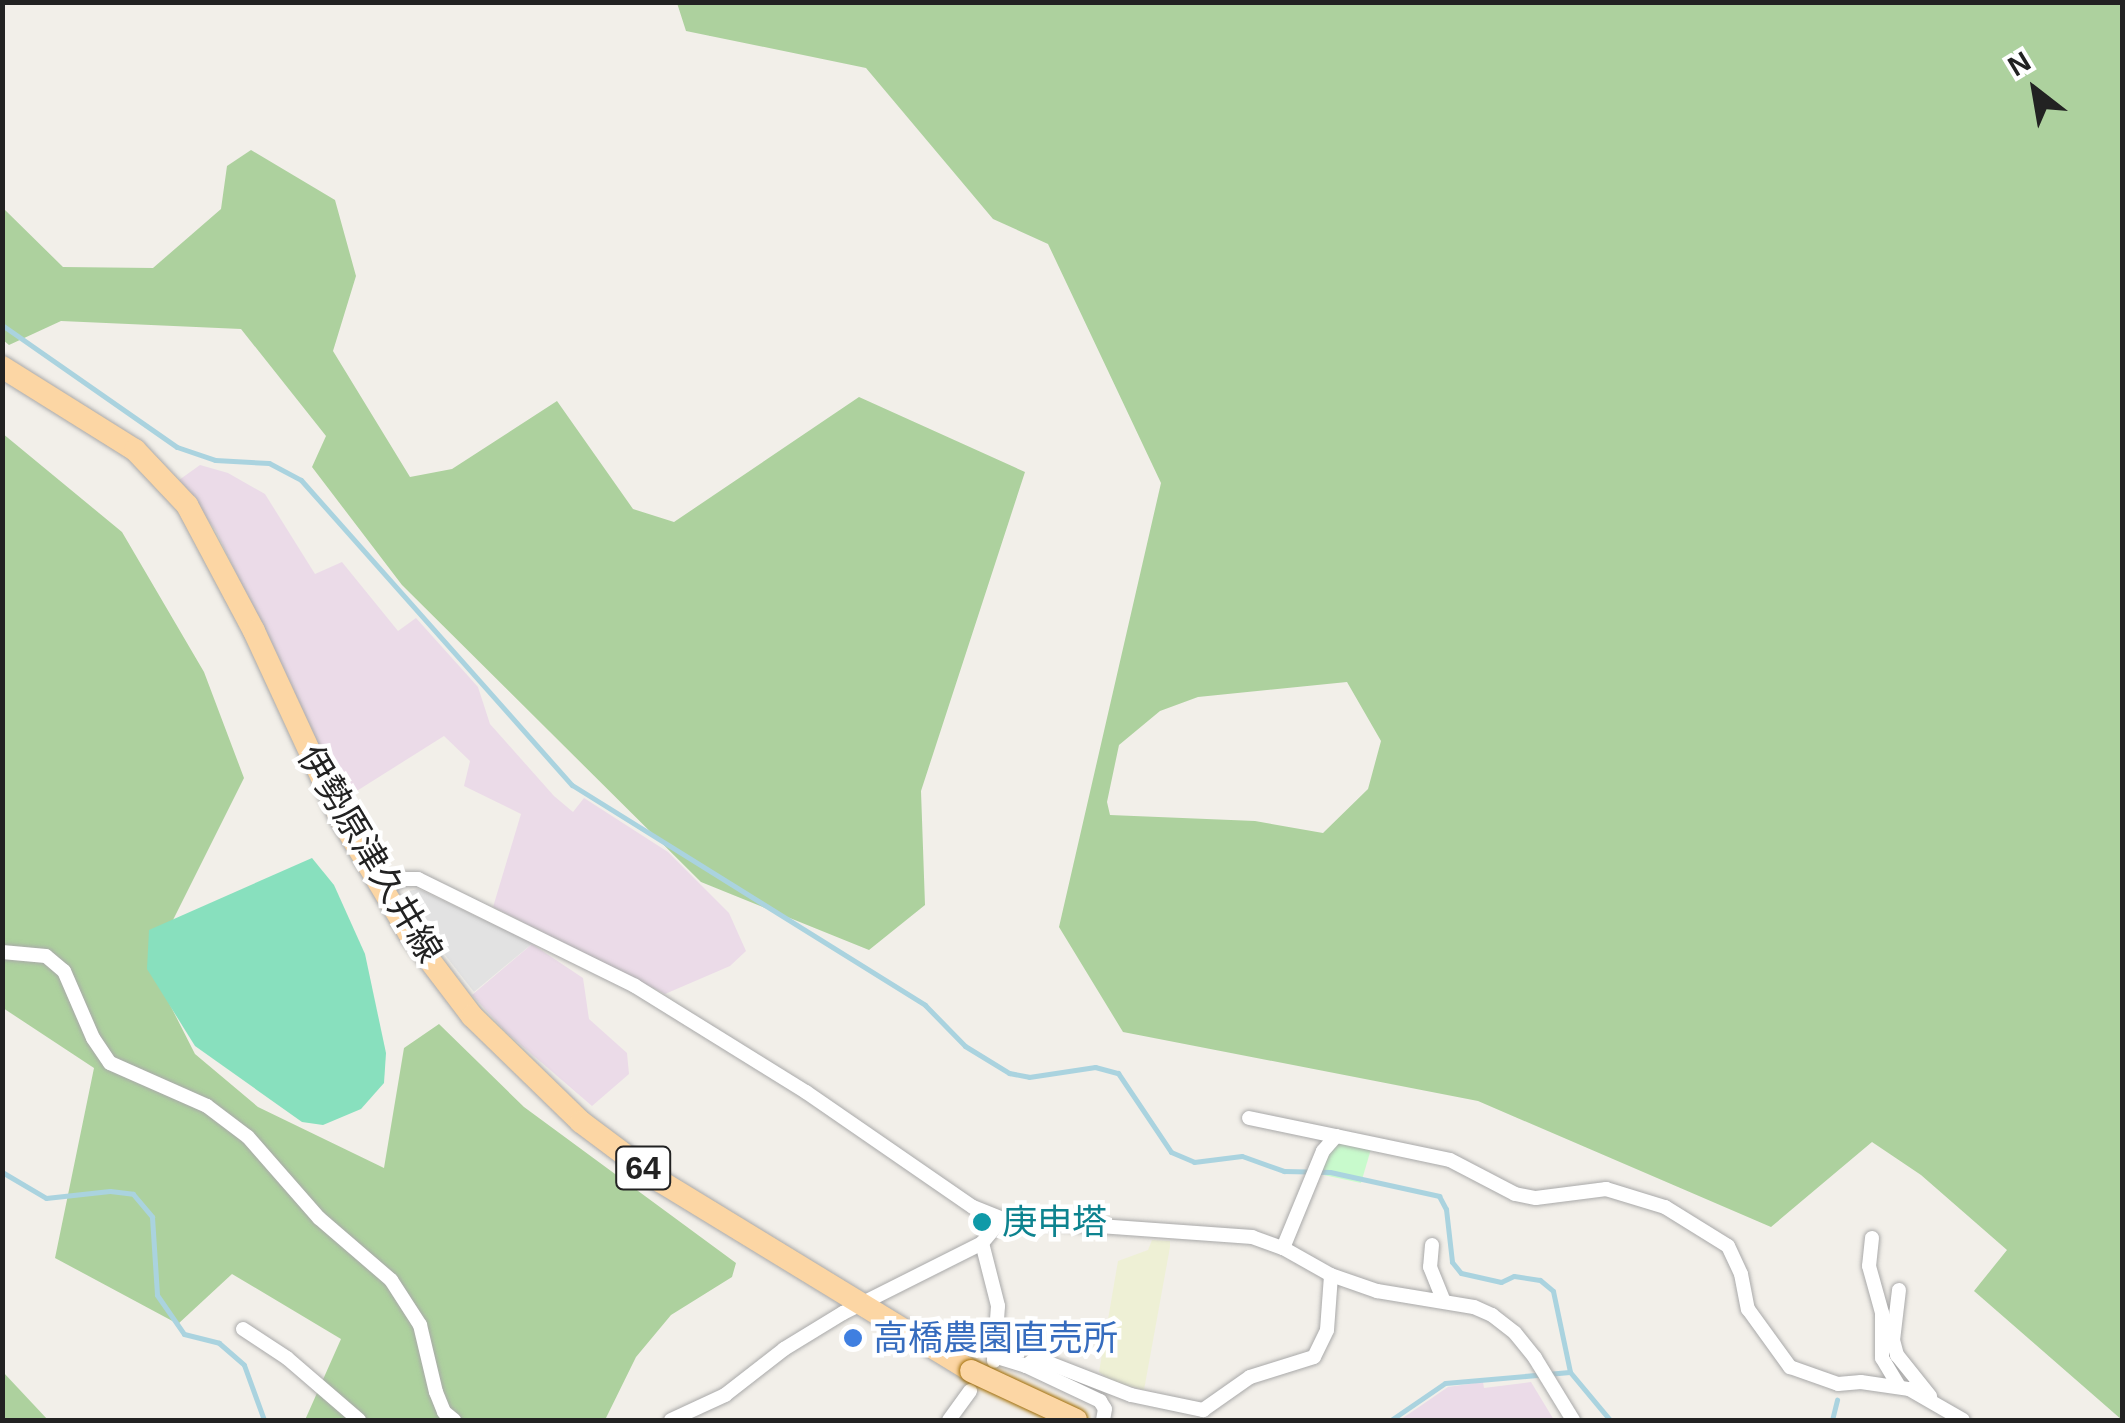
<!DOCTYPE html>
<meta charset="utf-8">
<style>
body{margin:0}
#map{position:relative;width:2125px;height:1423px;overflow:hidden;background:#f2efe9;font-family:Arial,"Noto Sans JP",sans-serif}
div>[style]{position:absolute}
.industrial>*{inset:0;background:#ebdbe8}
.farmland>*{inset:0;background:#eef0d5}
.forest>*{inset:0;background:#add19e}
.park>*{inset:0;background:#c8facc}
.pitch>*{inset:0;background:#88e0be}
.parking>*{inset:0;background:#e2e2e2}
.stream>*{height:5px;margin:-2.5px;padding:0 2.5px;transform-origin:2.5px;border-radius:2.5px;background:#aad3df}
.roads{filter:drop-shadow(0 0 2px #a9a9a9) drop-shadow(0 0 2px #a9a9a9)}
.minor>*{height:14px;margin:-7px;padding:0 7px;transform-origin:7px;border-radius:7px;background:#fff}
.primary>*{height:22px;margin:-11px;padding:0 11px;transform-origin:11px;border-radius:11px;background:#fcd6a4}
.bridges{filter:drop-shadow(0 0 2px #a06b00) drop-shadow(0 0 2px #a06b00)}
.primary-bridge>*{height:22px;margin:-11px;padding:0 11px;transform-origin:11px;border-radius:11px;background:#fcd6a4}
.dots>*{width:28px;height:28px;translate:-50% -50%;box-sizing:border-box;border:5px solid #fff;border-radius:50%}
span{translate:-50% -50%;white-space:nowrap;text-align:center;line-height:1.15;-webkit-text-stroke:9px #fff;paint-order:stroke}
.shield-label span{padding:2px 8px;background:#fff;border:2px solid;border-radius:8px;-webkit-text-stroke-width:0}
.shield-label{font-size:32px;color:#222;font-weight:700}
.street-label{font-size:35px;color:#222}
.culture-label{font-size:35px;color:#0d838f}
.left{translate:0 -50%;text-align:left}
.shop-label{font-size:35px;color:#366cbe}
.frame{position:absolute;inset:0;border:5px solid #222;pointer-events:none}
.north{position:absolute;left:1985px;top:40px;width:100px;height:100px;-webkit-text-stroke:8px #fff;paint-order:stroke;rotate:329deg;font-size:28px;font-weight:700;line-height:40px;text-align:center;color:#222}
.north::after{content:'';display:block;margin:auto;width:35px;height:45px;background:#222;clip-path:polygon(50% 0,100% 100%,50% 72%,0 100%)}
</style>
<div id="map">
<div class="industrial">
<i style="clip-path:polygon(200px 465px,228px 473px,265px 494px,315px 574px,342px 562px,398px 631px,416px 618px,478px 687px,490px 724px,554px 796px,573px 812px,584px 798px,668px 852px,729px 913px,746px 951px,730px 966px,665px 994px,493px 907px,521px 814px,464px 786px,470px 761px,444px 736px,344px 799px,216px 531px,179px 480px)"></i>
<i style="clip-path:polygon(532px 944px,583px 978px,589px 1019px,627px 1053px,629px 1074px,592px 1106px,506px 1032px,472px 995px)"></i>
<i style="clip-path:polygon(1483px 1382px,1484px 1388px,1531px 1382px,1554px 1420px,1400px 1420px,1448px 1387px)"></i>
</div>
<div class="farmland">
<i style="clip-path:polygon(1152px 1240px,1170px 1241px,1170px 1247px,1144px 1390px,1113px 1382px,1099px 1372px,1118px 1261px,1148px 1250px)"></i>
</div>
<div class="forest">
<i style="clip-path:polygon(evenodd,677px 3px,2122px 3px,2122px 1420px,1974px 1291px,2007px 1250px,1921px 1175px,1872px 1142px,1771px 1227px,1478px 1101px,1123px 1032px,1059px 927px,1161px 483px,1048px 244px,993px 219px,866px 68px,686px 31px,677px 3px,1347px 682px,1381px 741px,1368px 789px,1323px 833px,1255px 821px,1110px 815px,1107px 802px,1119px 745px,1160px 711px,1198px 697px,1347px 682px)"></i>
<i style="clip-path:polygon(251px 150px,335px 200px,356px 276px,333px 351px,410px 477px,452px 469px,557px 401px,633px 509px,674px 522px,859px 397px,1025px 472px,921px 791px,925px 905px,869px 950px,701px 882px,402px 585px,312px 467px,326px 436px,241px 329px,61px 321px,9px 345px,3px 340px,3px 208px,63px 267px,153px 268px,221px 209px,227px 166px)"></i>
<i style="clip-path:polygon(2px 433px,122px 532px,204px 672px,244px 778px,164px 938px,166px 997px,195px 1054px,258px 1107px,384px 1168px,404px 1048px,439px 1024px,524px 1107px,736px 1263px,732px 1277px,671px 1315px,636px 1357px,605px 1420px,305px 1420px,341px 1339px,232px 1274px,178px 1324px,55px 1258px,94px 1068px,3px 1008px)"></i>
<i style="clip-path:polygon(3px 1372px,48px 1420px,3px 1420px)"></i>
</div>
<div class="park">
<i style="clip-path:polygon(1341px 1141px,1371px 1149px,1361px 1183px,1319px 1174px,1320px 1164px)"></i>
</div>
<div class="pitch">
<i style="clip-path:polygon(312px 858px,334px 885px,365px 954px,386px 1053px,384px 1083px,361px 1109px,323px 1125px,302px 1122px,195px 1046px,147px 969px,149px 930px)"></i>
</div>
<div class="parking">
<i style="clip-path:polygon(418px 889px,425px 892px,533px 943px,474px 992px,410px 910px,409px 891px)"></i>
</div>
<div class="stream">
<i style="left:2px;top:325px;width:213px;rotate:34.9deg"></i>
<i style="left:177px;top:447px;width:40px;rotate:18.9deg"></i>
<i style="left:215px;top:460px;width:54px;rotate:3.2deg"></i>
<i style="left:269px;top:463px;width:36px;rotate:28deg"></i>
<i style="left:301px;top:480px;width:408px;rotate:48.4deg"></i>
<i style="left:572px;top:785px;width:416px;rotate:31.9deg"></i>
<i style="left:925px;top:1005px;width:57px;rotate:45.7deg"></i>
<i style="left:965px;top:1046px;width:52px;rotate:31.5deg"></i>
<i style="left:1009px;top:1073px;width:20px;rotate:11deg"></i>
<i style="left:1029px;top:1077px;width:67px;rotate:-8.6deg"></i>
<i style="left:1095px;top:1067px;width:24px;rotate:15deg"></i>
<i style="left:1118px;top:1073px;width:95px;rotate:56.1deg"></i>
<i style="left:1171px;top:1152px;width:25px;rotate:23deg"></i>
<i style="left:1194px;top:1162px;width:48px;rotate:-7.1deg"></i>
<i style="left:1242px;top:1156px;width:45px;rotate:19.7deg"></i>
<i style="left:1284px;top:1171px;width:46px;rotate:1.2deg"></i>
<i style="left:1330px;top:1172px;width:112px;rotate:12.4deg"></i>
<i style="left:1439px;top:1196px;width:15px;rotate:62deg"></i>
<i style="left:1446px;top:1209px;width:53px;rotate:83.5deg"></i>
<i style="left:1452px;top:1262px;width:14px;rotate:51deg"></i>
<i style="left:1461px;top:1273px;width:41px;rotate:12.7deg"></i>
<i style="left:1501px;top:1282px;width:14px;rotate:-25deg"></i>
<i style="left:1514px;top:1276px;width:26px;rotate:9deg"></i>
<i style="left:1540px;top:1280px;width:17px;rotate:40deg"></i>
<i style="left:1553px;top:1291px;width:83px;rotate:78.1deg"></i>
<i style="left:2px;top:1172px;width:51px;rotate:30.6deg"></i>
<i style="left:46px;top:1198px;width:64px;rotate:-6.2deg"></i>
<i style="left:110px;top:1191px;width:23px;rotate:7deg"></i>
<i style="left:133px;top:1194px;width:30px;rotate:50deg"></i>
<i style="left:152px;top:1217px;width:78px;rotate:86.3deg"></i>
<i style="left:157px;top:1295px;width:47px;rotate:55.3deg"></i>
<i style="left:184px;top:1334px;width:36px;rotate:14deg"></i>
<i style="left:219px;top:1343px;width:33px;rotate:41deg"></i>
<i style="left:244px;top:1365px;width:59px;rotate:70deg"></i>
<i style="left:1391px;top:1420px;width:65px;rotate:-34.4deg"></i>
<i style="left:1445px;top:1383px;width:125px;rotate:-5deg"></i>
<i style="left:1570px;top:1372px;width:62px;rotate:50.2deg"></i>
<i style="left:1832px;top:1420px;width:21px;rotate:-76deg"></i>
</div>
<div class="roads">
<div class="minor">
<i style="left:381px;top:888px;width:24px;rotate:-22deg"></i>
<i style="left:403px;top:879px;width:15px"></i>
<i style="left:418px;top:879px;width:242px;rotate:26.2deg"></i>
<i style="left:635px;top:986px;width:201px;rotate:31.8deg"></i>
<i style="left:806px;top:1092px;width:203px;rotate:34.6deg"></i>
<i style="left:973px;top:1207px;width:31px;rotate:22deg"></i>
<i style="left:1002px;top:1219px;width:251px;rotate:4.1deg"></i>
<i style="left:1252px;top:1237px;width:33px;rotate:20deg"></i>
<i style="left:1283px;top:1248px;width:55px;rotate:29.4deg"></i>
<i style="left:1331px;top:1275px;width:49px;rotate:19.2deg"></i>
<i style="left:1377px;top:1291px;width:98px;rotate:9.4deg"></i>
<i style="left:1474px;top:1307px;width:20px;rotate:24deg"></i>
<i style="left:1492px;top:1315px;width:29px;rotate:38deg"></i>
<i style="left:1515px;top:1333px;width:32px;rotate:51deg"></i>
<i style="left:1535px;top:1358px;width:73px;rotate:58.5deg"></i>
<i style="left:2px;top:952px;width:44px;rotate:5.2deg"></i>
<i style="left:46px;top:956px;width:23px;rotate:40deg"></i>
<i style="left:64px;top:971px;width:73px;rotate:66.6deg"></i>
<i style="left:93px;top:1038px;width:30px;rotate:56deg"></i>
<i style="left:110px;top:1063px;width:106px;rotate:23.9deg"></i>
<i style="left:207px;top:1106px;width:51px;rotate:37.1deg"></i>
<i style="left:248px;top:1137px;width:108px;rotate:48.8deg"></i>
<i style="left:319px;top:1218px;width:95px;rotate:40.7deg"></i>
<i style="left:391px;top:1280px;width:54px;rotate:57.2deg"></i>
<i style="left:420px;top:1325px;width:69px;rotate:76.6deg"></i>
<i style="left:436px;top:1392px;width:22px;rotate:68deg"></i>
<i style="left:444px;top:1412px;width:13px;rotate:39deg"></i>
<i style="left:1249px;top:1118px;width:89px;rotate:11.7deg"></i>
<i style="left:1872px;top:1238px;width:28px;rotate:96deg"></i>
<i style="left:1869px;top:1266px;width:49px;rotate:74.5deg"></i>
<i style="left:1882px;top:1313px;width:45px;rotate:90deg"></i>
<i style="left:1882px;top:1358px;width:33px;rotate:59deg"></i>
<i style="left:982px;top:1243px;width:65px;rotate:75.7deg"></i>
<i style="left:998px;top:1306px;width:55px;rotate:94.2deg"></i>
<i style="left:1432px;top:1245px;width:22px;rotate:95deg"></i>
<i style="left:1430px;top:1267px;width:37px;rotate:68deg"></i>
<i style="left:1283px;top:1248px;width:105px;rotate:-67.6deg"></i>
<i style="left:1323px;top:1151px;width:20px;rotate:-49deg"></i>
<i style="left:1336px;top:1136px;width:116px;rotate:11.9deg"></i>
<i style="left:1450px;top:1160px;width:73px;rotate:27.6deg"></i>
<i style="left:1515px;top:1194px;width:21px;rotate:11deg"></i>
<i style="left:1536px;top:1198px;width:71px;rotate:-7.3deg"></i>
<i style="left:1606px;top:1189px;width:62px;rotate:17deg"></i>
<i style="left:1665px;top:1207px;width:74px;rotate:31.8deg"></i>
<i style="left:1728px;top:1246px;width:31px;rotate:65deg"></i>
<i style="left:1741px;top:1274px;width:36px;rotate:79deg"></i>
<i style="left:1748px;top:1309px;width:72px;rotate:54.1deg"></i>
<i style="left:1790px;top:1367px;width:51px;rotate:19.5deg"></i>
<i style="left:1838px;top:1384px;width:23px;rotate:-5deg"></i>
<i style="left:1861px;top:1382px;width:49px;rotate:8.3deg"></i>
<i style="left:1909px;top:1389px;width:62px;rotate:29.9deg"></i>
<i style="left:1899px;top:1290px;width:50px;rotate:96.8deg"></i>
<i style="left:1893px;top:1340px;width:16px;rotate:75deg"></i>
<i style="left:1897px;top:1355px;width:53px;rotate:51.2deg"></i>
<i style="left:243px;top:1329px;width:53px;rotate:33.4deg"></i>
<i style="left:287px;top:1358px;width:95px;rotate:40.7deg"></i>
<i style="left:994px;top:1356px;width:34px;rotate:17deg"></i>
<i style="left:1026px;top:1366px;width:82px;rotate:25.3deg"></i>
<i style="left:1100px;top:1401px;width:9px;rotate:58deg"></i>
<i style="left:1105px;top:1409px;width:11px;rotate:100deg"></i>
<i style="left:1026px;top:1366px;width:13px;rotate:-39deg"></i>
<i style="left:1036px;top:1358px;width:102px;rotate:21.3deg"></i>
<i style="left:1131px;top:1395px;width:74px;rotate:11.8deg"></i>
<i style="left:1203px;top:1410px;width:57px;rotate:-35.1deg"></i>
<i style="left:1250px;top:1377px;width:67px;rotate:-17.4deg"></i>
<i style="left:1314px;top:1357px;width:30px;rotate:-64deg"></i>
<i style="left:1327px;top:1330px;width:55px;rotate:-85.8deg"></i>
<i style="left:671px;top:1420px;width:60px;rotate:-24.8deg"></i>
<i style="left:725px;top:1395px;width:75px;rotate:-37.9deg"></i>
<i style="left:784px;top:1349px;width:69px;rotate:-31.4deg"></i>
<i style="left:843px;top:1313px;width:156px;rotate:-26.7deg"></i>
<i style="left:982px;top:1243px;width:31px;rotate:-50deg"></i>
<i style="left:949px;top:1420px;width:36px;rotate:-54deg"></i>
</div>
<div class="primary">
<i style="left:2px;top:367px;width:157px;rotate:32deg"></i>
<i style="left:135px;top:450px;width:76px;rotate:46.6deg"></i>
<i style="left:187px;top:505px;width:143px;rotate:62deg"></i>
<i style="left:254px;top:631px;width:207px;rotate:65.2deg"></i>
<i style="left:341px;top:819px;width:133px;rotate:59.2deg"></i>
<i style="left:409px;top:933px;width:104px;rotate:52.8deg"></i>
<i style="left:472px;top:1016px;width:152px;rotate:44.2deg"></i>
<i style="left:581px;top:1122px;width:99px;rotate:36.8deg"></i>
<i style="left:660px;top:1181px;width:364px;rotate:31.4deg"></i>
</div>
</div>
<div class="bridges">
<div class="primary-bridge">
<i style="left:971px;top:1371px;width:116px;rotate:25deg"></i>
</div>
</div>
<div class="dots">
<i style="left:982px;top:1222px;background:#0f9aa8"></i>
<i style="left:853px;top:1338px;background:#3f7fe0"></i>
</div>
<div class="shield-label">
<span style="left:643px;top:1168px">64</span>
</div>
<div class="street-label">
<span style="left:370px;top:854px;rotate:59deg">伊勢原津久井線</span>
</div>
<div class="culture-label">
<span class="left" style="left:1002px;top:1222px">庚申塔</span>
</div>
<div class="shop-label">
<span class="left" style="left:873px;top:1338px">高橋農園直売所</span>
</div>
<div class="frame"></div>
<div class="north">N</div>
</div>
